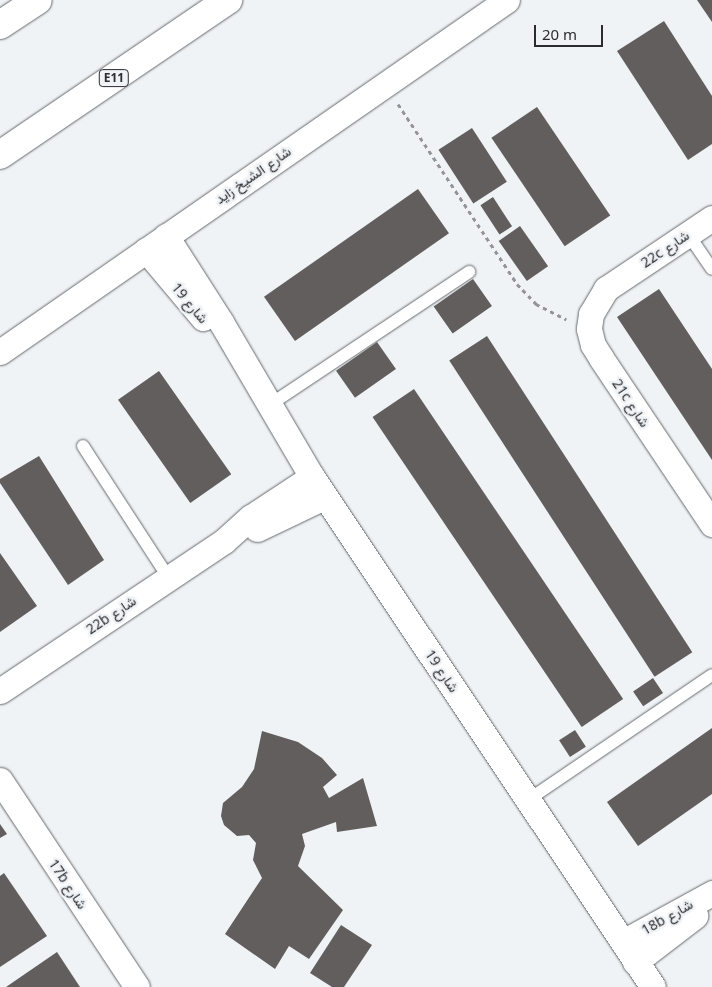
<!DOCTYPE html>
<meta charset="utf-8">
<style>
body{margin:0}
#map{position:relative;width:712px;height:987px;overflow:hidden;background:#eff3f6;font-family:"Noto Sans",Vazirmatn,sans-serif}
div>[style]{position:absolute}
.building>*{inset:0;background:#625e5d;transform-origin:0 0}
.path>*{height:3px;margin-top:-1.5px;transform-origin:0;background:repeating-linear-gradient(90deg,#929497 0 4px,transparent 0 8px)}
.roads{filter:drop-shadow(0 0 1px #66696c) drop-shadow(0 0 1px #66696c)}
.lane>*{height:12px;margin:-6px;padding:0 6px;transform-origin:6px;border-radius:6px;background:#fff}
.street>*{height:25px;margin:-12.5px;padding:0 12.5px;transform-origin:12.5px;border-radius:12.5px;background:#fff}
.highway>*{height:28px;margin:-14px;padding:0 14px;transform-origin:14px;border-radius:14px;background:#fff}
span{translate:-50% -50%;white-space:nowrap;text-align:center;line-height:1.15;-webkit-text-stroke:5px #eff3f6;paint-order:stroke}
.shield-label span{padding:1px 4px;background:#eff3f6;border:1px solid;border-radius:4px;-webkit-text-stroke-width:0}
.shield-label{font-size:12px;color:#2b2c2e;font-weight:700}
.street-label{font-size:14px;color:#2b2c2e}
.scale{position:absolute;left:534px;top:25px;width:69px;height:22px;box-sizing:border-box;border:2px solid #2b2c2e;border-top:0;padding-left:6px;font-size:15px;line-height:18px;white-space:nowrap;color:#2b2c2e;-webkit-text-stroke:4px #eff3f6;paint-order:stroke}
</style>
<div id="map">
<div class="building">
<i style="clip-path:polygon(697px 0,712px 0,712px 22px)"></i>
<i style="clip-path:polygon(664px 21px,712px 96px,712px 144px,688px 160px,617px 51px)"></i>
<i style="left:537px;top:107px;width:131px;height:55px;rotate:56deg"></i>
<i style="left:472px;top:128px;width:64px;height:40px;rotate:57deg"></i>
<i style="left:418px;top:189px;width:54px;height:188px;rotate:55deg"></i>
<i style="left:493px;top:197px;width:35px;height:15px;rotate:57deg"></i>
<i style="left:520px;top:226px;width:49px;height:26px;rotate:55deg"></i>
<i style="left:473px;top:279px;width:33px;height:48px;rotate:55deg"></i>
<i style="clip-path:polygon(659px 289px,712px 369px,712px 460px,617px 317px)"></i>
<i style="left:487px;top:336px;width:377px;height:45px;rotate:57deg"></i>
<i style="left:377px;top:342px;width:33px;height:50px;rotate:55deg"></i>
<i style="left:159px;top:371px;width:126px;height:50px;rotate:55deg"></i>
<i style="left:414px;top:389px;width:374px;height:50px;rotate:56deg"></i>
<i style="clip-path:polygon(39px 456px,104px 560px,68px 585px,0 483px,0 479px)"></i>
<i style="clip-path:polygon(0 553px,37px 606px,0 632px)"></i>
<i style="left:653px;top:678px;width:18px;height:24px;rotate:56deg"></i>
<i style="clip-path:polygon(712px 728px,712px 794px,638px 846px,607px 802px)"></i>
<i style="left:575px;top:730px;width:20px;height:19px;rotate:57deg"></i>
<i style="clip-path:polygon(262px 731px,298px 742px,322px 758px,337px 775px,323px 787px,329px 798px,363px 778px,377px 826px,337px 832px,336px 822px,302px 834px,305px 846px,298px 866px,343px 910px,309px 959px,289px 946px,275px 969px,225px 934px,262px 878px,253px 860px,256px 843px,249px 835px,237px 836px,224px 825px,221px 816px,223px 803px,242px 787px,254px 769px)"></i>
<i style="clip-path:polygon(0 824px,7px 834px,0 838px)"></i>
<i style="clip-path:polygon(4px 873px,47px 936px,0 967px,0 876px)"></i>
<i style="clip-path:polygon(341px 925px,372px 945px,344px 987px,332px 987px,310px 973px)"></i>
<i style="clip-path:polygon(57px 952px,80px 987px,6px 987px)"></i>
</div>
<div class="path">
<i style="left:398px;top:104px;width:216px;rotate:56.5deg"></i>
<i style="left:517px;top:284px;width:28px;rotate:46deg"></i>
<i style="left:536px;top:304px;width:34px;rotate:27deg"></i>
</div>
<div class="roads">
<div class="lane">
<i style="left:688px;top:234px;width:42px;rotate:55.6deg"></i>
<i style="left:268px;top:406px;width:242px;rotate:-33.7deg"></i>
<i style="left:83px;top:446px;width:156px;rotate:57deg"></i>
<i style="left:528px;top:800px;width:222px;rotate:-34.2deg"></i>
</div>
<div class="street">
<i style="left:712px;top:218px;width:128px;rotate:146.2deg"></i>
<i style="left:606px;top:289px;width:29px;rotate:121deg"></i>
<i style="left:591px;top:314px;width:15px;rotate:98deg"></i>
<i style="left:589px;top:329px;width:16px;rotate:76deg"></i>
<i style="left:593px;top:345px;width:15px;rotate:58deg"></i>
<i style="left:601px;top:358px;width:200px;rotate:56.2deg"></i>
<i style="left:166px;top:236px;width:102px;rotate:57.4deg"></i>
<i style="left:221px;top:322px;width:180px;rotate:59.6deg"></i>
<i style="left:312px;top:477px;width:613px;rotate:56.23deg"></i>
<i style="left:146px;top:250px;width:89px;rotate:50deg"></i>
<i style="left:0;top:352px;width:617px;rotate:-34.77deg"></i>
<i style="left:257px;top:529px;width:74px;rotate:-25.5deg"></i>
<i style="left:0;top:691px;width:270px;rotate:-33.8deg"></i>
<i style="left:224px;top:541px;width:36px;rotate:-42deg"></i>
<i style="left:251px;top:517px;width:73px;rotate:-33.3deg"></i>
<i style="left:0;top:780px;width:248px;rotate:56.5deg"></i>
<i style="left:623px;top:942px;width:102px;rotate:-28.8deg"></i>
<i style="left:635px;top:962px;width:76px;rotate:-37.5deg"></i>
</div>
<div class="highway">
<i style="left:0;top:25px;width:45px;rotate:-33.3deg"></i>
<i style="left:0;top:155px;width:276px;rotate:-34.2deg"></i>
</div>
</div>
<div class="shield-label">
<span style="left:114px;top:78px">E11</span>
</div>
<div class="street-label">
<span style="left:253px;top:175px;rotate:-35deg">شارع الشيخ زايد</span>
<span style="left:665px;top:249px;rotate:-34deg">22c شارع</span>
<span style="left:190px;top:303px;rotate:50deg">شارع 19</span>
<span style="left:631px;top:403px;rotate:56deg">21c شارع</span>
<span style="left:111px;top:615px;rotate:-34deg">22b شارع</span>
<span style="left:442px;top:671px;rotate:56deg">شارع 19</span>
<span style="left:68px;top:884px;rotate:56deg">17b شارع</span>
<span style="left:667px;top:917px;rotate:-30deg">18b شارع</span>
</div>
<div class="scale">20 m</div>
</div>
